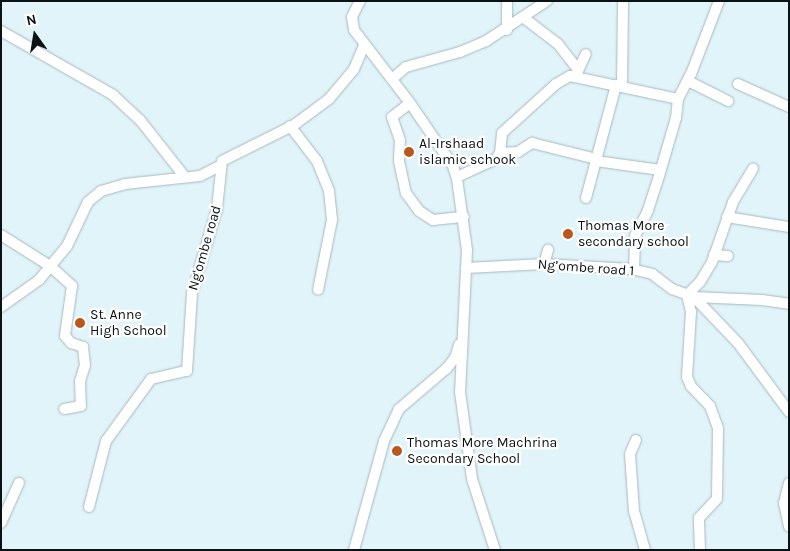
<!DOCTYPE html>
<meta charset="utf-8">
<style>
body{margin:0}
#map{position:relative;width:790px;height:551px;overflow:hidden;background:#e1f4f9;font-family:Karla,sans-serif}
div>[style]{position:absolute}
.roads{filter:drop-shadow(0 0 1px #a7b9be) drop-shadow(0 0 1px #a7b9be)}
.minor>*{height:10px;margin:-5px;padding:0 5px;transform-origin:5px;border-radius:5px;background:#fff}
.dots>*{width:14px;height:14px;translate:-50% -50%;box-sizing:border-box;border:2px solid #fff;border-radius:50%}
span{translate:-50% -50%;white-space:nowrap;text-align:center;line-height:1.15;-webkit-text-stroke:4.5px #fff;paint-order:stroke}
.poi-label{font-size:14px;color:#0b1213}
.left{translate:0 -50%;text-align:left}
.street-label{font-size:14px;color:#0b1213}
.frame{position:absolute;inset:0;border:2px solid #0b1213;pointer-events:none}
.north{position:absolute;left:10px;top:10px;width:50px;height:50px;-webkit-text-stroke:4px #fff;paint-order:stroke;rotate:347deg;font-size:14px;font-weight:700;line-height:20px;text-align:center;color:#0b1213}
.north::after{content:'';display:block;margin:auto;width:18px;height:22px;background:#0b1213;clip-path:polygon(50% 0,100% 100%,50% 72%,0 100%)}
</style>
<div id="map">
<div class="roads">
<div class="minor">
<i style="left:360px;top:1px;width:18px;rotate:117deg"></i>
<i style="left:352px;top:17px;width:13px;rotate:81deg"></i>
<i style="left:354px;top:30px;width:92px;rotate:52.5deg"></i>
<i style="left:410px;top:103px;width:76px;rotate:55.7deg"></i>
<i style="left:453px;top:166px;width:14px;rotate:73deg"></i>
<i style="left:457px;top:179px;width:72px;rotate:82deg"></i>
<i style="left:467px;top:250px;width:142px;rotate:92.8deg"></i>
<i style="left:460px;top:392px;width:88px;rotate:82.1deg"></i>
<i style="left:472px;top:479px;width:75px;rotate:72.1deg"></i>
<i style="left:507px;top:1px;width:29px;rotate:90deg"></i>
<i style="left:524px;top:18px;width:43px;rotate:37.4deg"></i>
<i style="left:558px;top:44px;width:33px;rotate:52deg"></i>
<i style="left:1px;top:31px;width:129px;rotate:29.7deg"></i>
<i style="left:113px;top:95px;width:37px;rotate:43deg"></i>
<i style="left:140px;top:120px;width:73px;rotate:51.7deg"></i>
<i style="left:576px;top:75px;width:23px;rotate:-65deg"></i>
<i style="left:392px;top:79px;width:18px;rotate:-41deg"></i>
<i style="left:406px;top:67px;width:56px;rotate:-15.5deg"></i>
<i style="left:460px;top:52px;width:28px;rotate:-23deg"></i>
<i style="left:486px;top:41px;width:73px;rotate:-33.3deg"></i>
<i style="left:688px;top:81px;width:45px;rotate:26.6deg"></i>
<i style="left:738px;top:84px;width:56px;rotate:24.3deg"></i>
<i style="left:622px;top:87px;width:86px;rotate:-89.3deg"></i>
<i style="left:410px;top:103px;width:23px;rotate:142deg"></i>
<i style="left:392px;top:117px;width:24px;rotate:71deg"></i>
<i style="left:400px;top:140px;width:21px;rotate:93deg"></i>
<i style="left:399px;top:161px;width:33px;rotate:78deg"></i>
<i style="left:406px;top:193px;width:22px;rotate:54deg"></i>
<i style="left:419px;top:211px;width:17px;rotate:33deg"></i>
<i style="left:433px;top:220px;width:31px;rotate:-6deg"></i>
<i style="left:290px;top:126px;width:44px;rotate:52.4deg"></i>
<i style="left:317px;top:161px;width:32px;rotate:68deg"></i>
<i style="left:329px;top:191px;width:29px;rotate:84deg"></i>
<i style="left:332px;top:220px;width:71px;rotate:101.3deg"></i>
<i style="left:500px;top:153px;width:18px;rotate:-3deg"></i>
<i style="left:518px;top:152px;width:17px;rotate:-33deg"></i>
<i style="left:532px;top:143px;width:66px;rotate:14deg"></i>
<i style="left:596px;top:161px;width:65px;rotate:8deg"></i>
<i style="left:457px;top:177px;width:43px;rotate:-24.8deg"></i>
<i style="left:496px;top:159px;width:7px;rotate:-56deg"></i>
<i style="left:500px;top:153px;width:20px;rotate:-84deg"></i>
<i style="left:502px;top:133px;width:73px;rotate:-42.2deg"></i>
<i style="left:556px;top:84px;width:16px;rotate:-30deg"></i>
<i style="left:570px;top:76px;width:110px;rotate:12deg"></i>
<i style="left:586px;top:198px;width:117px;rotate:-75.1deg"></i>
<i style="left:727px;top:217px;width:63px;rotate:9.2deg"></i>
<i style="left:1px;top:235px;width:58px;rotate:32.3deg"></i>
<i style="left:50px;top:266px;width:30px;rotate:42deg"></i>
<i style="left:72px;top:286px;width:50px;rotate:98deg"></i>
<i style="left:65px;top:336px;width:9px;rotate:49deg"></i>
<i style="left:71px;top:343px;width:13px;rotate:18deg"></i>
<i style="left:83px;top:347px;width:18px;rotate:84deg"></i>
<i style="left:85px;top:365px;width:17px;rotate:107deg"></i>
<i style="left:80px;top:381px;width:25px;rotate:88deg"></i>
<i style="left:81px;top:406px;width:17px;rotate:170deg"></i>
<i style="left:714px;top:255px;width:14px;rotate:4deg"></i>
<i style="left:544px;top:264px;width:15px;rotate:-74deg"></i>
<i style="left:466px;top:268px;width:78px;rotate:-2.9deg"></i>
<i style="left:544px;top:264px;width:87px;rotate:3.3deg"></i>
<i style="left:631px;top:269px;width:22px;rotate:13deg"></i>
<i style="left:652px;top:274px;width:25px;rotate:37deg"></i>
<i style="left:672px;top:289px;width:23px;rotate:20deg"></i>
<i style="left:694px;top:297px;width:68px;rotate:2.5deg"></i>
<i style="left:762px;top:300px;width:27px;rotate:8deg"></i>
<i style="left:634px;top:270px;width:34px;rotate:-88deg"></i>
<i style="left:635px;top:236px;width:29px;rotate:-63deg"></i>
<i style="left:648px;top:210px;width:36px;rotate:-72deg"></i>
<i style="left:659px;top:176px;width:60px;rotate:-73.7deg"></i>
<i style="left:676px;top:118px;width:19px;rotate:-84deg"></i>
<i style="left:678px;top:99px;width:28px;rotate:-63deg"></i>
<i style="left:691px;top:74px;width:78px;rotate:-69deg"></i>
<i style="left:694px;top:297px;width:64px;rotate:46.3deg"></i>
<i style="left:738px;top:343px;width:86px;rotate:53.5deg"></i>
<i style="left:1px;top:307px;width:47px;rotate:-35.4deg"></i>
<i style="left:39px;top:280px;width:44px;rotate:-50.5deg"></i>
<i style="left:67px;top:246px;width:49px;rotate:-64.5deg"></i>
<i style="left:88px;top:202px;width:17px;rotate:-40deg"></i>
<i style="left:101px;top:191px;width:25px;rotate:-16deg"></i>
<i style="left:125px;top:184px;width:75px;rotate:-6.1deg"></i>
<i style="left:200px;top:176px;width:22px;rotate:-27deg"></i>
<i style="left:636px;top:440px;width:15px;rotate:113deg"></i>
<i style="left:630px;top:454px;width:57px;rotate:86deg"></i>
<i style="left:634px;top:511px;width:41px;rotate:74.2deg"></i>
<i style="left:789px;top:483px;width:21px;rotate:104deg"></i>
<i style="left:784px;top:503px;width:24px;rotate:78deg"></i>
<i style="left:89px;top:507px;width:68px;rotate:-75.6deg"></i>
<i style="left:106px;top:441px;width:77px;rotate:-54deg"></i>
<i style="left:151px;top:379px;width:37px;rotate:-13deg"></i>
<i style="left:187px;top:371px;width:78px;rotate:-86.3deg"></i>
<i style="left:192px;top:293px;width:88px;rotate:-73.4deg"></i>
<i style="left:217px;top:209px;width:48px;rotate:-84.1deg"></i>
<i style="left:222px;top:161px;width:80px;rotate:-26.6deg"></i>
<i style="left:294px;top:125px;width:44px;rotate:-36.6deg"></i>
<i style="left:329px;top:99px;width:39px;rotate:-50deg"></i>
<i style="left:354px;top:69px;width:25px;rotate:-67deg"></i>
<i style="left:1px;top:523px;width:44px;rotate:-65.8deg"></i>
<i style="left:354px;top:550px;width:113px;rotate:-74.6deg"></i>
<i style="left:384px;top:441px;width:35px;rotate:-65deg"></i>
<i style="left:399px;top:409px;width:62px;rotate:-40.4deg"></i>
<i style="left:446px;top:369px;width:14px;rotate:-51deg"></i>
<i style="left:455px;top:358px;width:14px;rotate:-73deg"></i>
<i style="left:700px;top:550px;width:32px;rotate:-92deg"></i>
<i style="left:699px;top:518px;width:26px;rotate:-47deg"></i>
<i style="left:717px;top:499px;width:71px;rotate:-89.2deg"></i>
<i style="left:718px;top:428px;width:23px;rotate:-110deg"></i>
<i style="left:710px;top:406px;width:28px;rotate:-134deg"></i>
<i style="left:691px;top:386px;width:10px;rotate:-114deg"></i>
<i style="left:687px;top:377px;width:65px;rotate:-86.5deg"></i>
<i style="left:691px;top:312px;width:17px;rotate:-103deg"></i>
<i style="left:687px;top:295px;width:18px;rotate:-45deg"></i>
<i style="left:700px;top:282px;width:23px;rotate:-59deg"></i>
<i style="left:712px;top:262px;width:64px;rotate:-70.7deg"></i>
<i style="left:733px;top:202px;width:39px;rotate:-59deg"></i>
</div>
</div>
<div class="dots">
<i style="left:409px;top:152px;background:#ba581b"></i>
<i style="left:568px;top:234px;background:#ba581b"></i>
<i style="left:80px;top:323px;background:#ba581b"></i>
<i style="left:397px;top:451px;background:#ba581b"></i>
</div>
<div class="poi-label">
<span class="left" style="left:419px;top:152px">Al-Irshaad<br>islamic schook</span>
<span class="left" style="left:578px;top:234px">Thomas More<br>secondary school</span>
<span class="left" style="left:90px;top:323px">St. Anne<br>High School</span>
<span class="left" style="left:407px;top:451px">Thomas More Machrina<br>Secondary School</span>
</div>
<div class="street-label">
<span style="left:205px;top:248px;rotate:-74deg">Ng'ombe road</span>
<span style="left:586px;top:268px;rotate:4deg">Ng’ombe road 1</span>
</div>
<div class="frame"></div>
<div class="north">N</div>
</div>
